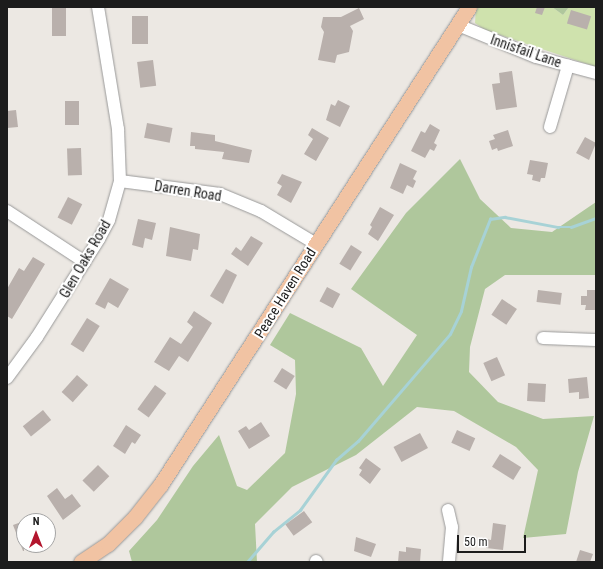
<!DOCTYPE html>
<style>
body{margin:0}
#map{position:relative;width:603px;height:569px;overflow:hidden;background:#ece8e3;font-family:"Roboto Condensed",sans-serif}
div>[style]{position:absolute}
.grass>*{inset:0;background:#cfe2ad}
.forest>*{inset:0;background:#afc79c}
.stream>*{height:2.5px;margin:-1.25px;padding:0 1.25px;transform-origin:1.25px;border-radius:1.25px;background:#a7d2d6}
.building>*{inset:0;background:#b9b0ac;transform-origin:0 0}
.roads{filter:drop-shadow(0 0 1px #999) drop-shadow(0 0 1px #999)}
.minor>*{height:12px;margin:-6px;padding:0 6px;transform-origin:6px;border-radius:6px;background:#fff}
.major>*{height:15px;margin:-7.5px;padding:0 7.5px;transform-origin:7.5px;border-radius:7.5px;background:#f1c3a3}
span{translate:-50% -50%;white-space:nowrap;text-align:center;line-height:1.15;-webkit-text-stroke:4px #fff;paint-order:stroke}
.street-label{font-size:14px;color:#1c1c1c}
.frame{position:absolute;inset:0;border:8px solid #1c1c1c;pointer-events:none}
.north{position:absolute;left:16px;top:513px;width:40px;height:40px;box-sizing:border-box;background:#fff;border:1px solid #a4a4a4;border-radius:50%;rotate:0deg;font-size:11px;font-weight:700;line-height:16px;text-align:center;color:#1c1c1c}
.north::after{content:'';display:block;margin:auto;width:14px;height:18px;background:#b3152d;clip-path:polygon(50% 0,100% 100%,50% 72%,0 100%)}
.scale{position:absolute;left:457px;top:535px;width:69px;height:18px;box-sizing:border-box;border:2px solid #1c1c1c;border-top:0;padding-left:5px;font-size:12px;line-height:14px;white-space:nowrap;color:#1c1c1c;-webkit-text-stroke:3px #fff;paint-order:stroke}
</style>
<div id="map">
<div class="grass">
<i style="clip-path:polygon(476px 7px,552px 7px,563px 15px,569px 7px,596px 7px,596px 67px,485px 30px,475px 23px)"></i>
</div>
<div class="forest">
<i style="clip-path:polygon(552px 7px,569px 7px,563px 15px)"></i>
<i style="clip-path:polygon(460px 159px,480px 199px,511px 228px,552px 232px,596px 202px,596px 275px,505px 275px,485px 289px,470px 347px,469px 372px,498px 402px,543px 419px,594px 416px,578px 472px,566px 534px,523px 538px,538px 470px,516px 447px,454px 411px,417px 407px,356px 455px,292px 487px,255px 524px,257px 562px,132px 562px,129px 551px,157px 520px,193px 466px,219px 435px,237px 486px,247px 490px,285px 453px,296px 394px,295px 360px,270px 345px,290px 313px,361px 348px,383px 386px,417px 335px,351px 289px,406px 213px)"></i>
</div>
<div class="stream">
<i style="left:247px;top:562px;width:40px;rotate:-49deg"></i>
<i style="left:273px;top:532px;width:35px;rotate:-39deg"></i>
<i style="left:300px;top:510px;width:62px;rotate:-54.2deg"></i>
<i style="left:336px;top:460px;width:29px;rotate:-41deg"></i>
<i style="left:358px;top:441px;width:141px;rotate:-49.3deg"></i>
<i style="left:450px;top:334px;width:25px;rotate:-64deg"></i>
<i style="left:461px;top:311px;width:45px;rotate:-77.2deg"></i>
<i style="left:471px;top:267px;width:52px;rotate:-68.4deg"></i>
<i style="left:490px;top:219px;width:15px;rotate:-8deg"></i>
<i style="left:505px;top:217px;width:54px;rotate:10.7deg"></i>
<i style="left:558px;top:227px;width:13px"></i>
<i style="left:571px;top:227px;width:27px;rotate:-20deg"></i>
</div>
<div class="building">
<i style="left:52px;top:7px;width:14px;height:29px"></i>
<i style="clip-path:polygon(537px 7px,545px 7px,542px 15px,535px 13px)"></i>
<i style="clip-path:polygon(359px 8px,364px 19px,350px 26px,353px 31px,349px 52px,337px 55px,335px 63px,318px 60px,324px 32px,321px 27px,323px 17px,341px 17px)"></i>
<i style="left:571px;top:10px;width:21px;height:14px;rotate:17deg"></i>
<i style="left:132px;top:16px;width:16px;height:28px"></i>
<i style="left:153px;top:60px;width:26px;height:16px;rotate:83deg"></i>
<i style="clip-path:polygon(512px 71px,517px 107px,496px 110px,492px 84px,500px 83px,499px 73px)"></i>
<i style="clip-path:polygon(338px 100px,350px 106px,340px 127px,326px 120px,331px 104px,335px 106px)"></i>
<i style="left:65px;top:101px;width:14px;height:24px"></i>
<i style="clip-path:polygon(16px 110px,18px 127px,7px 128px,7px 111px)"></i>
<i style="left:147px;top:123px;width:26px;height:15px;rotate:11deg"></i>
<i style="clip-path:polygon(430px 124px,440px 130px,434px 143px,437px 145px,434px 151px,430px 149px,425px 158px,411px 151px,421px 131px,425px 133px)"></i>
<i style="clip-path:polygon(312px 128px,329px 138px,316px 161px,304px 154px,313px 139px,308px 135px)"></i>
<i style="clip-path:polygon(508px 130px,513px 146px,498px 151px,497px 148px,492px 150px,489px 141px,495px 139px,493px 135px)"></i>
<i style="clip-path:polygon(191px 132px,215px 135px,215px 141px,252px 150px,249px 163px,222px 159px,224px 152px,195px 149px,195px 146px,190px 146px)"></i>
<i style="clip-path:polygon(585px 137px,596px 143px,589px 160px,576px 153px)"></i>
<i style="left:81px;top:148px;width:27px;height:14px;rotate:88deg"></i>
<i style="clip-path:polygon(530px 160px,548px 163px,545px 178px,541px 178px,540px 182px,532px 180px,533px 175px,527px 174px)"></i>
<i style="clip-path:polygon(400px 163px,417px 171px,413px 179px,416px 181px,413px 188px,407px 185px,403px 194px,390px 188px)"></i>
<i style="clip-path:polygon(282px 174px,302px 182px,291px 203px,277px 195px,282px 186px,277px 183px)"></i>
<i style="left:68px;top:197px;width:16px;height:23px;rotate:27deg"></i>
<i style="clip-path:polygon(380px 207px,394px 215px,378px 241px,368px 234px,372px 227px,370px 225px)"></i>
<i style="clip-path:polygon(138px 219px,156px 223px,152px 240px,145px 238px,143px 248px,132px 245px)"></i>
<i style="clip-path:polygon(170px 227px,200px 234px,198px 250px,193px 249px,191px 261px,166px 256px)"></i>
<i style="clip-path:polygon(251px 236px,263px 243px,248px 266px,231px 254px,236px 247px,241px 251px)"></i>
<i style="left:351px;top:245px;width:13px;height:22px;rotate:32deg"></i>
<i style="clip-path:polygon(33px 257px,45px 264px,12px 319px,7px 316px,7px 289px,19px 268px,24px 271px)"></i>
<i style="clip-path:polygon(226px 269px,237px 275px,223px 304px,210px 296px)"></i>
<i style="clip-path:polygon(110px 278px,129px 289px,118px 308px,108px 302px,105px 309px,95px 304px)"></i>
<i style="left:327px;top:287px;width:15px;height:16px;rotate:28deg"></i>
<i style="left:538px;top:290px;width:24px;height:12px;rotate:7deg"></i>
<i style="clip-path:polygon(587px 290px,596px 290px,596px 310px,585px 310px,586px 305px,581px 305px,581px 296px,587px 296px)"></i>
<i style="left:502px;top:299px;width:18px;height:19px;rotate:34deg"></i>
<i style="clip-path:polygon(194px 311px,212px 323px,188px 362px,179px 356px,169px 371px,154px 362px,170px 337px,181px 344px,193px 327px,187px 322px)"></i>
<i style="left:87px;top:318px;width:15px;height:31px;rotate:32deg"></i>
<i style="left:497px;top:357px;width:20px;height:15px;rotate:66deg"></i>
<i style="left:282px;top:368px;width:15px;height:16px;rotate:32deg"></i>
<i style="left:77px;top:375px;width:15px;height:23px;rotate:42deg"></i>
<i style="clip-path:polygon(587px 377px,589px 398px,579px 399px,579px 392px,569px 393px,568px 379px)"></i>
<i style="left:528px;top:383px;width:18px;height:18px;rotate:3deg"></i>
<i style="left:155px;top:385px;width:14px;height:30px;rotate:36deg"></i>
<i style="left:43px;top:410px;width:13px;height:26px;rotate:51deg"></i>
<i style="clip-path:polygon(261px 422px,270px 436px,249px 449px,238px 431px,246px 426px,249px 430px)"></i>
<i style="clip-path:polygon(126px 425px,141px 435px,135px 444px,132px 442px,125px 454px,113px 446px)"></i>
<i style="left:457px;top:430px;width:20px;height:14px;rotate:24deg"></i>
<i style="left:420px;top:433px;width:17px;height:30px;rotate:62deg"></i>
<i style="left:500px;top:454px;width:25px;height:15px;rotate:32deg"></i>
<i style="clip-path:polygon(366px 458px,381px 469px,370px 484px,359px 475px,362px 470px,359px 468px)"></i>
<i style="left:98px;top:465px;width:16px;height:22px;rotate:45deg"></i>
<i style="clip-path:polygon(57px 488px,65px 499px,72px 494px,81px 506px,63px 520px,47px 496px)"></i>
<i style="left:304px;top:511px;width:14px;height:23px;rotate:54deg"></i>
<i style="clip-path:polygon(24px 521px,24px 551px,23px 551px,13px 525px)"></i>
<i style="clip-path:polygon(493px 523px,506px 525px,503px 550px,486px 548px,487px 539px,491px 540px)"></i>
<i style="clip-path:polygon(356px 537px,376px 544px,371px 557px,354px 551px)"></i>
<i style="clip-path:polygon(406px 547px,421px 549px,420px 562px,398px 562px,399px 551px,406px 552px)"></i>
<i style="clip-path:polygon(580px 550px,593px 554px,590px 562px,576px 562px)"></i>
</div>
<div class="roads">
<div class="minor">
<i style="left:458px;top:25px;width:84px;rotate:22.3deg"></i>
<i style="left:536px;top:57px;width:62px;rotate:14.9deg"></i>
<i style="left:550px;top:127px;width:64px;rotate:-73.6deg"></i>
<i style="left:120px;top:181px;width:101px;rotate:7.4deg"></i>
<i style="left:220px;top:194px;width:44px;rotate:22.5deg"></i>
<i style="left:261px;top:211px;width:64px;rotate:31deg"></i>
<i style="left:7px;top:211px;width:93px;rotate:33.2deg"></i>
<i style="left:543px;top:338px;width:53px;rotate:2.2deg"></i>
<i style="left:7px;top:378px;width:51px;rotate:-53.8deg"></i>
<i style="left:37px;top:337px;width:116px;rotate:-57.7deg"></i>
<i style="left:99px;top:239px;width:21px;rotate:-62deg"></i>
<i style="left:109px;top:220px;width:41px;rotate:-74.2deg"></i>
<i style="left:120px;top:181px;width:52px;rotate:-92.2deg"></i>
<i style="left:118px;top:129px;width:124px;rotate:-99.3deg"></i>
<i style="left:448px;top:510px;width:17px;rotate:77deg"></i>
<i style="left:452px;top:527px;width:35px;rotate:95deg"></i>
<i style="left:316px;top:561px;width:1px;rotate:45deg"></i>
</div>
<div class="major">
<i style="left:81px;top:562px;width:32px;rotate:-34deg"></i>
<i style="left:108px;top:544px;width:38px;rotate:-45deg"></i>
<i style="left:135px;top:517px;width:42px;rotate:-51.8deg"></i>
<i style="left:161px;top:484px;width:568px;rotate:-57.15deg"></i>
</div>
</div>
<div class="street-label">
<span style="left:526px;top:51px;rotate:19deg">Innisfail Lane</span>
<span style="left:188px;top:191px;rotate:9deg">Darren Road</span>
<span style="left:85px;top:259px;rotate:-60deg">Glen Oaks Road</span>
<span style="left:285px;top:293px;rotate:-58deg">Peace Haven Road</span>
</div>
<div class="frame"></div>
<div class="north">N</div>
<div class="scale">50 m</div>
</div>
